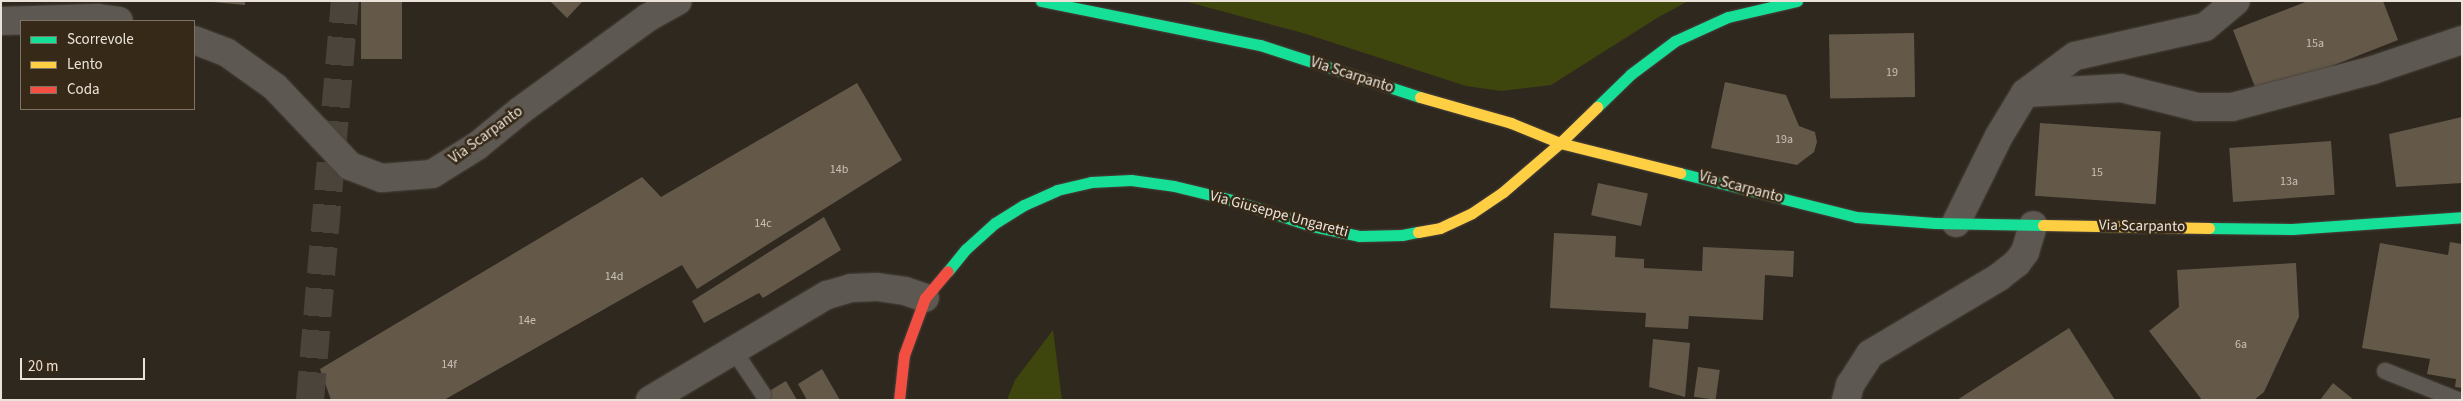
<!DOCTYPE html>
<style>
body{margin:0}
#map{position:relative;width:2463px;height:401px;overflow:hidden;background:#2f281f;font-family:"Source Sans 3",sans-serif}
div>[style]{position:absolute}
.green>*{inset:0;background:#3f460d}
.building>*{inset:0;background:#645849;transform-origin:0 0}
.highway-tunnel>*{height:28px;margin-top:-14px;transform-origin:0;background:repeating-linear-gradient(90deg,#4b443b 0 28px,transparent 0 42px)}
.roads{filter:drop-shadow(0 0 1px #49433b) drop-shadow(0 0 1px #49433b)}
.lane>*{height:16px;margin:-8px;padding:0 8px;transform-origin:8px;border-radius:8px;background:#5d5851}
.street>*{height:28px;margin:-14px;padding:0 14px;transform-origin:14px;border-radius:14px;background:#5d5851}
.fast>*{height:11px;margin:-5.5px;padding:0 5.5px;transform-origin:5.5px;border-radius:5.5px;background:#16e098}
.slow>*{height:11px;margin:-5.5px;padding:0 5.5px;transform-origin:5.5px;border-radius:5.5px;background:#ffcf43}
.jam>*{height:11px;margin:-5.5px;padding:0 5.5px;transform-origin:5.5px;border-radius:5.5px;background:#f24e42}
span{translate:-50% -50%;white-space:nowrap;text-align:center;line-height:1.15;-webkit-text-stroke:5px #362918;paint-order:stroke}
.number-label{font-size:12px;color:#c9c0b5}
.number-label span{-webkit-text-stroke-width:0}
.street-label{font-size:15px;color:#ebe3d9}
.frame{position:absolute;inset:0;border:2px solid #ebe3d9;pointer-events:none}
.legend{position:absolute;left:20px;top:20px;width:175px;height:90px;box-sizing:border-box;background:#362918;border:1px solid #7e7365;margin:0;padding:6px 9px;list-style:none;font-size:15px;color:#ebe3d9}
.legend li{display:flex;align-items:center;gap:10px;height:25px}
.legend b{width:25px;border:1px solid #7e7365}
.scale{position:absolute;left:20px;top:358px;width:125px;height:22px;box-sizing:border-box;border:2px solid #ebe3d9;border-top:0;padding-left:6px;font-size:15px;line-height:18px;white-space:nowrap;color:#ebe3d9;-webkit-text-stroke:4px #362918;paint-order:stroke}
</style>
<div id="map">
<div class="green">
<i style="clip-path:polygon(1184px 1px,1688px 1px,1657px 18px,1551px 85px,1501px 91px,1466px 86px,1303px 33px)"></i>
<i style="clip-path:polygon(1053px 330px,1062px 400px,1007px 400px,1015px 380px)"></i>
</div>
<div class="building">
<i style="clip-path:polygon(202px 1px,245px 1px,245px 5px)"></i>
<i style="left:361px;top:1px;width:41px;height:58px"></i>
<i style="clip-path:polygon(550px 1px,583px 1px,567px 18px)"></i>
<i style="clip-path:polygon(2308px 1px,2383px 1px,2398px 40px,2258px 95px,2233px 30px)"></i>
<i style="left:1914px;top:33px;width:64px;height:85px;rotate:89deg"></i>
<i style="clip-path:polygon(1725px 82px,1786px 95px,1799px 126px,1815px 132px,1817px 142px,1814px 152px,1797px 165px,1711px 148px)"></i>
<i style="clip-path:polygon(857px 83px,902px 160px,697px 289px,682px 265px,444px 400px,331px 400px,320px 369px,642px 177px,661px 197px)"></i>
<i style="clip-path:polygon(2462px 117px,2462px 183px,2396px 187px,2389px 134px)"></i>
<i style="left:2040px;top:123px;width:121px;height:73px;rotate:4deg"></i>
<i style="left:2331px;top:141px;width:54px;height:102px;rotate:86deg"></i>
<i style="left:1598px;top:183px;width:51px;height:33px;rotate:12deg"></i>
<i style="clip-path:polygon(824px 217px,841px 250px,763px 298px,759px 293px,704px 323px,692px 301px)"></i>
<i style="clip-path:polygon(1554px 233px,1616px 236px,1615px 257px,1644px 259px,1644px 268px,1702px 271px,1703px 247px,1794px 251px,1793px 277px,1765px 275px,1763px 320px,1689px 316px,1688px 329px,1645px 327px,1646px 313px,1550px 308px)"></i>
<i style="clip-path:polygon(2450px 242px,2462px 244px,2462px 388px,2455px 387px,2456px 379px,2427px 374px,2430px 359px,2362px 348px,2380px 243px,2448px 255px)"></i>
<i style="clip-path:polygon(2296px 263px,2299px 317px,2264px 392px,2254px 400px,2202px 400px,2149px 331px,2179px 307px,2177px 270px)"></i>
<i style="clip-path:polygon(2069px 328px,2115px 400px,1957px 400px)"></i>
<i style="clip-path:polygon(1653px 339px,1690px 343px,1685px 397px,1649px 387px)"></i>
<i style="left:1698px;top:367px;width:22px;height:30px;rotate:8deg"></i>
<i style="clip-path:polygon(822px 369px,840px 400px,807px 400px,798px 384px)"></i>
<i style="clip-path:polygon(786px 381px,797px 400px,754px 400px)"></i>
<i style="clip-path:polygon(2333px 383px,2354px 400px,2320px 400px)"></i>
</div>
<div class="highway-tunnel">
<i style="left:310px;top:400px;width:401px;rotate:-85deg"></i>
</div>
<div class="roads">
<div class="lane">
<i style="left:734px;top:351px;width:52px;rotate:56deg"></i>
<i style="left:2385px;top:371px;width:79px;rotate:21.7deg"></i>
</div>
<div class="street">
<i style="left:1px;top:21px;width:97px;rotate:-1.8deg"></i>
<i style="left:98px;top:18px;width:21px;rotate:8deg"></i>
<i style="left:194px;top:40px;width:34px;rotate:21deg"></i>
<i style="left:226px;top:52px;width:60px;rotate:35.5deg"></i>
<i style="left:275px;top:87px;width:109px;rotate:46.5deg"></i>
<i style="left:350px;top:166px;width:34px;rotate:21deg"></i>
<i style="left:382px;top:178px;width:50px;rotate:-4.6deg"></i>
<i style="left:432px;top:174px;width:53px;rotate:-31.9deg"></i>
<i style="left:477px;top:146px;width:57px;rotate:-39.3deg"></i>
<i style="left:521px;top:110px;width:156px;rotate:-36.1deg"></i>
<i style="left:647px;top:18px;width:35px;rotate:-29deg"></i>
<i style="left:2025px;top:93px;width:96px;rotate:-3deg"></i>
<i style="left:2121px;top:88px;width:78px;rotate:14deg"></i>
<i style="left:2197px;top:107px;width:35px"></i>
<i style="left:2232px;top:107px;width:146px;rotate:-14.7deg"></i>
<i style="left:2373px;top:70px;width:94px;rotate:-18.6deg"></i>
<i style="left:1956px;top:223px;width:97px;rotate:-63.7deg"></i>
<i style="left:1999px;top:136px;width:50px;rotate:-58.8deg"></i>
<i style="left:2025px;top:93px;width:62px;rotate:-36.5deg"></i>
<i style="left:2075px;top:56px;width:133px;rotate:-12.6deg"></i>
<i style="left:2205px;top:27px;width:40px;rotate:-40deg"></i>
<i style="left:650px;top:400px;width:206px;rotate:-30.7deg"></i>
<i style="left:827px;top:295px;width:25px;rotate:-16deg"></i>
<i style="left:851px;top:288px;width:26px;rotate:-2deg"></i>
<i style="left:877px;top:287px;width:28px;rotate:8deg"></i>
<i style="left:905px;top:291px;width:21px;rotate:19deg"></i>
<i style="left:1846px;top:400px;width:16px;rotate:-75deg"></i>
<i style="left:1850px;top:385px;width:37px;rotate:-57deg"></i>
<i style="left:1870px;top:354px;width:150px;rotate:-30.8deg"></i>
<i style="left:1999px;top:277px;width:23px;rotate:-38deg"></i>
<i style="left:2017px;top:263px;width:14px;rotate:-54deg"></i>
<i style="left:2025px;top:252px;width:28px;rotate:-73deg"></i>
</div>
<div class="fast">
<i style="left:1041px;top:1px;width:223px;rotate:11.4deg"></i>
<i style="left:1260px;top:45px;width:168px;rotate:18deg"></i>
<i style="left:1597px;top:107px;width:47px;rotate:-44.1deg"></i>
<i style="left:1631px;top:74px;width:55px;rotate:-36.9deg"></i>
<i style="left:1675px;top:41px;width:58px;rotate:-24.4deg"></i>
<i style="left:1728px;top:17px;width:71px;rotate:-13.1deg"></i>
<i style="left:1680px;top:173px;width:181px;rotate:14deg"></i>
<i style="left:1856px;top:217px;width:79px;rotate:4.3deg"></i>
<i style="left:1935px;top:223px;width:108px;rotate:1.1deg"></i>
<i style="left:2209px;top:228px;width:83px;rotate:0.7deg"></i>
<i style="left:2292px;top:229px;width:170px;rotate:-4deg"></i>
<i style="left:948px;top:271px;width:28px;rotate:-51deg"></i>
<i style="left:966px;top:249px;width:39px;rotate:-42deg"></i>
<i style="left:995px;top:223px;width:34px;rotate:-32deg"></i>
<i style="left:1024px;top:205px;width:36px;rotate:-24deg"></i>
<i style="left:1057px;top:190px;width:35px;rotate:-13deg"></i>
<i style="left:1091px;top:182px;width:40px;rotate:-2.9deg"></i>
<i style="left:1131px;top:180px;width:43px;rotate:7.9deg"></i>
<i style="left:1174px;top:186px;width:60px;rotate:13.6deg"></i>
<i style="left:1232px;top:200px;width:84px;rotate:18deg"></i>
<i style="left:1312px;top:226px;width:48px;rotate:12deg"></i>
<i style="left:1359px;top:236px;width:43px;rotate:-1.3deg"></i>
<i style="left:1402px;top:235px;width:16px;rotate:-11deg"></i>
</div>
<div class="slow">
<i style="left:1420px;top:97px;width:95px;rotate:15.9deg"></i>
<i style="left:1511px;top:123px;width:53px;rotate:22.2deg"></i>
<i style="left:1560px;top:143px;width:124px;rotate:14deg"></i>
<i style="left:2043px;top:225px;width:166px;rotate:1deg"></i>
<i style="left:1418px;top:232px;width:22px;rotate:-10deg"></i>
<i style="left:1440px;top:228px;width:35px;rotate:-25deg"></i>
<i style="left:1472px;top:213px;width:37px;rotate:-34deg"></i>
<i style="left:1503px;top:192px;width:75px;rotate:-40.7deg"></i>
<i style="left:1560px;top:143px;width:52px;rotate:-44.2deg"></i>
</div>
<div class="jam">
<i style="left:899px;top:400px;width:45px;rotate:-83.7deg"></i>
<i style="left:904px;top:355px;width:61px;rotate:-69.8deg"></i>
<i style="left:925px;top:298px;width:35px;rotate:-50deg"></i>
</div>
</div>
<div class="number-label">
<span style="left:2315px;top:44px">15a</span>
<span style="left:1892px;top:73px">19</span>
<span style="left:1784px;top:140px">19a</span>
<span style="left:839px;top:170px">14b</span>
<span style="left:2097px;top:173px">15</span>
<span style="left:2289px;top:182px">13a</span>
<span style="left:763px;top:224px">14c</span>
<span style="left:614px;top:277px">14d</span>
<span style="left:527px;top:321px">14e</span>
<span style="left:2241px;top:345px">6a</span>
<span style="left:449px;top:365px">14f</span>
</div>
<div class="street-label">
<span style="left:1352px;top:75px;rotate:18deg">Via Scarpanto</span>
<span style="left:486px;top:135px;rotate:-36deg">Via Scarpanto</span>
<span style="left:1741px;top:187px;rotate:15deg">Via Scarpanto</span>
<span style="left:1279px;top:214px;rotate:15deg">Via Giuseppe Ungaretti</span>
<span style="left:2142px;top:226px;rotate:1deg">Via Scarpanto</span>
</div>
<div class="frame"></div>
<ul class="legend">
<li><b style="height:6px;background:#16e098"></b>Scorrevole</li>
<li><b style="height:6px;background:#ffcf43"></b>Lento</li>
<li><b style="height:6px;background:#f24e42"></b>Coda</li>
</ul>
<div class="scale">20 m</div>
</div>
